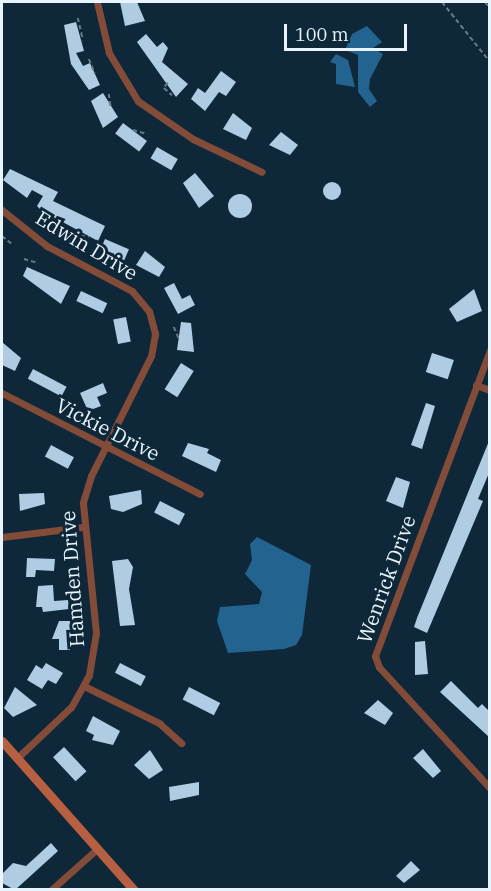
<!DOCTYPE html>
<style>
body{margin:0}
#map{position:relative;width:491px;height:891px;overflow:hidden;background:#0f2839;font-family:"IBM Plex Serif",serif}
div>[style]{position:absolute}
.water>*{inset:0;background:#23638f}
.building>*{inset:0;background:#afcce3;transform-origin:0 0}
.round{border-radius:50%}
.path>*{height:1.5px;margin-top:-0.75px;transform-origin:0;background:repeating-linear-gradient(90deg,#677a88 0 4.5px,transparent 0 7.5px)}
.street>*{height:7px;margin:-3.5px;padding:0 3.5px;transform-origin:3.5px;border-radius:3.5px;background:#834c39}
.secondary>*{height:9px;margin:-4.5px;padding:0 4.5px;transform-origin:4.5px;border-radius:4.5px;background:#b75f41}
span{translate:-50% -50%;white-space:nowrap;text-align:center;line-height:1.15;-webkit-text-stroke:6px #0f2839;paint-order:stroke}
.street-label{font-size:20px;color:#e9f5fe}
.frame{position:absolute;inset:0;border:3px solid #e9f5fe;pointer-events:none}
.scale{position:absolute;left:284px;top:24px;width:123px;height:27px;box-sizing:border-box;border:3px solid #e9f5fe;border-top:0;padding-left:8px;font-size:18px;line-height:21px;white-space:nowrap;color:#e9f5fe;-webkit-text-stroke:4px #0f2839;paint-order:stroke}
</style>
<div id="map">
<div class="water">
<i style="clip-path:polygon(367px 26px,382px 42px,373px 48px,383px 54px,370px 79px,369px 89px,377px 101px,370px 107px,358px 92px,358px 55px,345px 50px,352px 34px)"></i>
<i style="clip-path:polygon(336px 54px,348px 60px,355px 87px,336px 84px,336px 64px,330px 62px)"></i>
<i style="clip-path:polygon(257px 537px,311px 565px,302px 635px,296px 645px,284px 649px,228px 653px,217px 621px,220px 607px,259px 604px,262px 592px,245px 574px,252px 560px,250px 544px)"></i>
</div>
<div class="building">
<i style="clip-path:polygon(120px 2px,137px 2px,145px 21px,125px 26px)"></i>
<i style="clip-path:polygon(76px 22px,84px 51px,76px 53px,83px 66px,90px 63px,100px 85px,89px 90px,71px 64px,64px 25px)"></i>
<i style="clip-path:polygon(146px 34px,157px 47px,163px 42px,168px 48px,162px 62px,188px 84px,176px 97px,137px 42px)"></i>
<i style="clip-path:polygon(221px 71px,236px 82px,226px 96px,219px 92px,205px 111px,191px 99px,198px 88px,205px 93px)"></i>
<i style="clip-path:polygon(103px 93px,118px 117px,103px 128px,91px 101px)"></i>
<i style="clip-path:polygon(233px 113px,252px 128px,246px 140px,223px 129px)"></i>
<i style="left:123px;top:123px;width:30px;height:13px;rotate:37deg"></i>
<i style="clip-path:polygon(281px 132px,298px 145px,290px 155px,269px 145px)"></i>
<i style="left:157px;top:147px;width:24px;height:13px;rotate:30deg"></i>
<i style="clip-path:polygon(10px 169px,58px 192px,53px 201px,105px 226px,98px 241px,42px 211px,37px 206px,43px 196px,32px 190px,27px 198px,3px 180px)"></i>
<i style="clip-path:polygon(195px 173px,214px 196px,199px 208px,183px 183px)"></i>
<i class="round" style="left:323px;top:182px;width:18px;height:18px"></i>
<i class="round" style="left:228px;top:194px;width:24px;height:24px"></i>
<i style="left:105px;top:239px;width:26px;height:12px;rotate:23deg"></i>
<i style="clip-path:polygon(145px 251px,165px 267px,159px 277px,136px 265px)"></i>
<i style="clip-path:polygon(27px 267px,70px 286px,61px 304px,23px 276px)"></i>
<i style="clip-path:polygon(174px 283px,182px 299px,190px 295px,195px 305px,178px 314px,164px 288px)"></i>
<i style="clip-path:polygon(474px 289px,482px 311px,457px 322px,449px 309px)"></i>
<i style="left:81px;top:291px;width:29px;height:11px;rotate:25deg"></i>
<i style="left:126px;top:317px;width:25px;height:13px;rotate:79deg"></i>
<i style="clip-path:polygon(181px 322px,191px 323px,194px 352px,177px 350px)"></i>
<i style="clip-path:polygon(2px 342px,21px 358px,15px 371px,2px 365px)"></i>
<i style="left:432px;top:353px;width:23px;height:20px;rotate:18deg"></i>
<i style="left:181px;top:363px;width:15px;height:31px;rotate:32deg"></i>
<i style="left:33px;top:369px;width:38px;height:11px;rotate:28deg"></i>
<i style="clip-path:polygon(103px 383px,107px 393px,97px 397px,101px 406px,88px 411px,80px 393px)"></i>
<i style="clip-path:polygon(426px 403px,435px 406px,422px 449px,411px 445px)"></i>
<i style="clip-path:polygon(489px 441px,489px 473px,478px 499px,483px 501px,427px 633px,414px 627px,417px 618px)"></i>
<i style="clip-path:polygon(188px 443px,209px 449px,207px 453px,221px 460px,216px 472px,182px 456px)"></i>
<i style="left:51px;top:445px;width:26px;height:13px;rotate:28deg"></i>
<i style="clip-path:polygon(396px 477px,410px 482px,403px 508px,386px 501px)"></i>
<i style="clip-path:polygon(141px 490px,142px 504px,123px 512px,111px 509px,109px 496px)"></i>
<i style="clip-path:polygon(44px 493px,45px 504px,20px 511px,19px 494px)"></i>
<i style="left:160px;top:501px;width:28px;height:13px;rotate:27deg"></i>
<i style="clip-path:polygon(27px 558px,55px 559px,54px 571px,36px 570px,35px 577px,26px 577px)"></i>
<i style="clip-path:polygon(128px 559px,133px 567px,129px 589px,135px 625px,120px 626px,112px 561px)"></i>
<i style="clip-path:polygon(53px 585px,54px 601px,68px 600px,69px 609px,43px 612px,42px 607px,36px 607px,38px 586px)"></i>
<i style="clip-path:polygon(59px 621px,71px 621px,70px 650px,59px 650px,59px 639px,52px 639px)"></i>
<i style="clip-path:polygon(425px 641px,428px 674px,415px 675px,415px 642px)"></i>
<i style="clip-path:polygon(46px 663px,63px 673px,56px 684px,48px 680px,42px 689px,27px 680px,36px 665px,42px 669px)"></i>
<i style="left:120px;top:663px;width:29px;height:11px;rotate:27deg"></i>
<i style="clip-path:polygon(451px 681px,478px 708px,482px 704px,489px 711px,489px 737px,440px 692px)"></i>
<i style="clip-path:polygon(15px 687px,37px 705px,13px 717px,4px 708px)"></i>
<i style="left:189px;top:687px;width:35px;height:14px;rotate:27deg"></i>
<i style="clip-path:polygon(378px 700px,393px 713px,385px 725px,364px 713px)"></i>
<i style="clip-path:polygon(93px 716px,120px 731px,113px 745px,92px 740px,94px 735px,86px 731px)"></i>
<i style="left:64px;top:747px;width:33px;height:15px;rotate:47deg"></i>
<i style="clip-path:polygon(423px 749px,441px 771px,433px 778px,413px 758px)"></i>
<i style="clip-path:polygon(150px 750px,163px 770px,149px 779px,134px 765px)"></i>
<i style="clip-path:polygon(199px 782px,199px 795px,170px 801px,169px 787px)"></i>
<i style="clip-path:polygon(51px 843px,58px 851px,15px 890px,2px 883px,2px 874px,13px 863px,26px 866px)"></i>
<i style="clip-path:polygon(411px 861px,420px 870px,404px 883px,396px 876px)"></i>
</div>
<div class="path">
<i style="left:442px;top:2px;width:77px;rotate:51.3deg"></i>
<i style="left:485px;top:2px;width:8px;rotate:50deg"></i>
<i style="left:78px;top:18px;width:23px;rotate:77deg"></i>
<i style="left:89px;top:59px;width:16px;rotate:68deg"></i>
<i style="left:168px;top:83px;width:6px;rotate:129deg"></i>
<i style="left:164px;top:88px;width:11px;rotate:41deg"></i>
<i style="left:109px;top:94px;width:15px;rotate:82deg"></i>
<i style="left:133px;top:130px;width:15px;rotate:16deg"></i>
<i style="left:73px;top:234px;width:16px;rotate:11deg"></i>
<i style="left:2px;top:236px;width:13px;rotate:39deg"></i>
<i style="left:24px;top:259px;width:15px;rotate:16deg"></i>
<i style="left:174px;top:327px;width:13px;rotate:67deg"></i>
</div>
<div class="street">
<i style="left:97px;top:2px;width:52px;rotate:76.8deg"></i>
<i style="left:109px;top:53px;width:56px;rotate:58.9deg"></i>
<i style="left:138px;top:101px;width:67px;rotate:34.6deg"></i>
<i style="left:193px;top:139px;width:76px;rotate:25.6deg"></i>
<i style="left:2px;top:210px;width:58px;rotate:38.7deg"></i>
<i style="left:47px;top:246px;width:96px;rotate:27.9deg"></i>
<i style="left:132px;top:291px;width:26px;rotate:50deg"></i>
<i style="left:149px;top:311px;width:24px;rotate:75deg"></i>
<i style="left:155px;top:334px;width:22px;rotate:100deg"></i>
<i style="left:151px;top:356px;width:134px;rotate:116.6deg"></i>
<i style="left:91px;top:476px;width:28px;rotate:107deg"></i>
<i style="left:83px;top:503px;width:131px;rotate:84.3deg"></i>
<i style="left:96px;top:633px;width:43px;rotate:99.5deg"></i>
<i style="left:89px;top:675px;width:37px;rotate:119deg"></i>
<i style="left:71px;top:707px;width:74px;rotate:136.6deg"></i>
<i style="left:490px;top:350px;width:327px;rotate:110.6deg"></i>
<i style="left:375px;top:656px;width:12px;rotate:70deg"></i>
<i style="left:379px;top:667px;width:164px;rotate:47.5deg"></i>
<i style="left:476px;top:385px;width:15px;rotate:20deg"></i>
<i style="left:2px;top:393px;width:222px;rotate:27deg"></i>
<i style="left:2px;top:537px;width:81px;rotate:-7.1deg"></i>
<i style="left:84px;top:686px;width:84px;rotate:26.3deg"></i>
<i style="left:159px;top:723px;width:30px;rotate:42deg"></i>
<i style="left:51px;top:890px;width:63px;rotate:-41.8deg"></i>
</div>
<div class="secondary">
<i style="left:2px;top:741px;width:199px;rotate:48.5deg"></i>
</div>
<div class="street-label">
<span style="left:87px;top:245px;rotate:31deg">Edwin Drive</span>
<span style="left:108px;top:429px;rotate:27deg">Vickie Drive</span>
<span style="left:72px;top:579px;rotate:-94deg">Hamden Drive</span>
<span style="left:386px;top:579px;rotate:-70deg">Wenrick Drive</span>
</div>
<div class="frame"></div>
<div class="scale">100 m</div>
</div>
